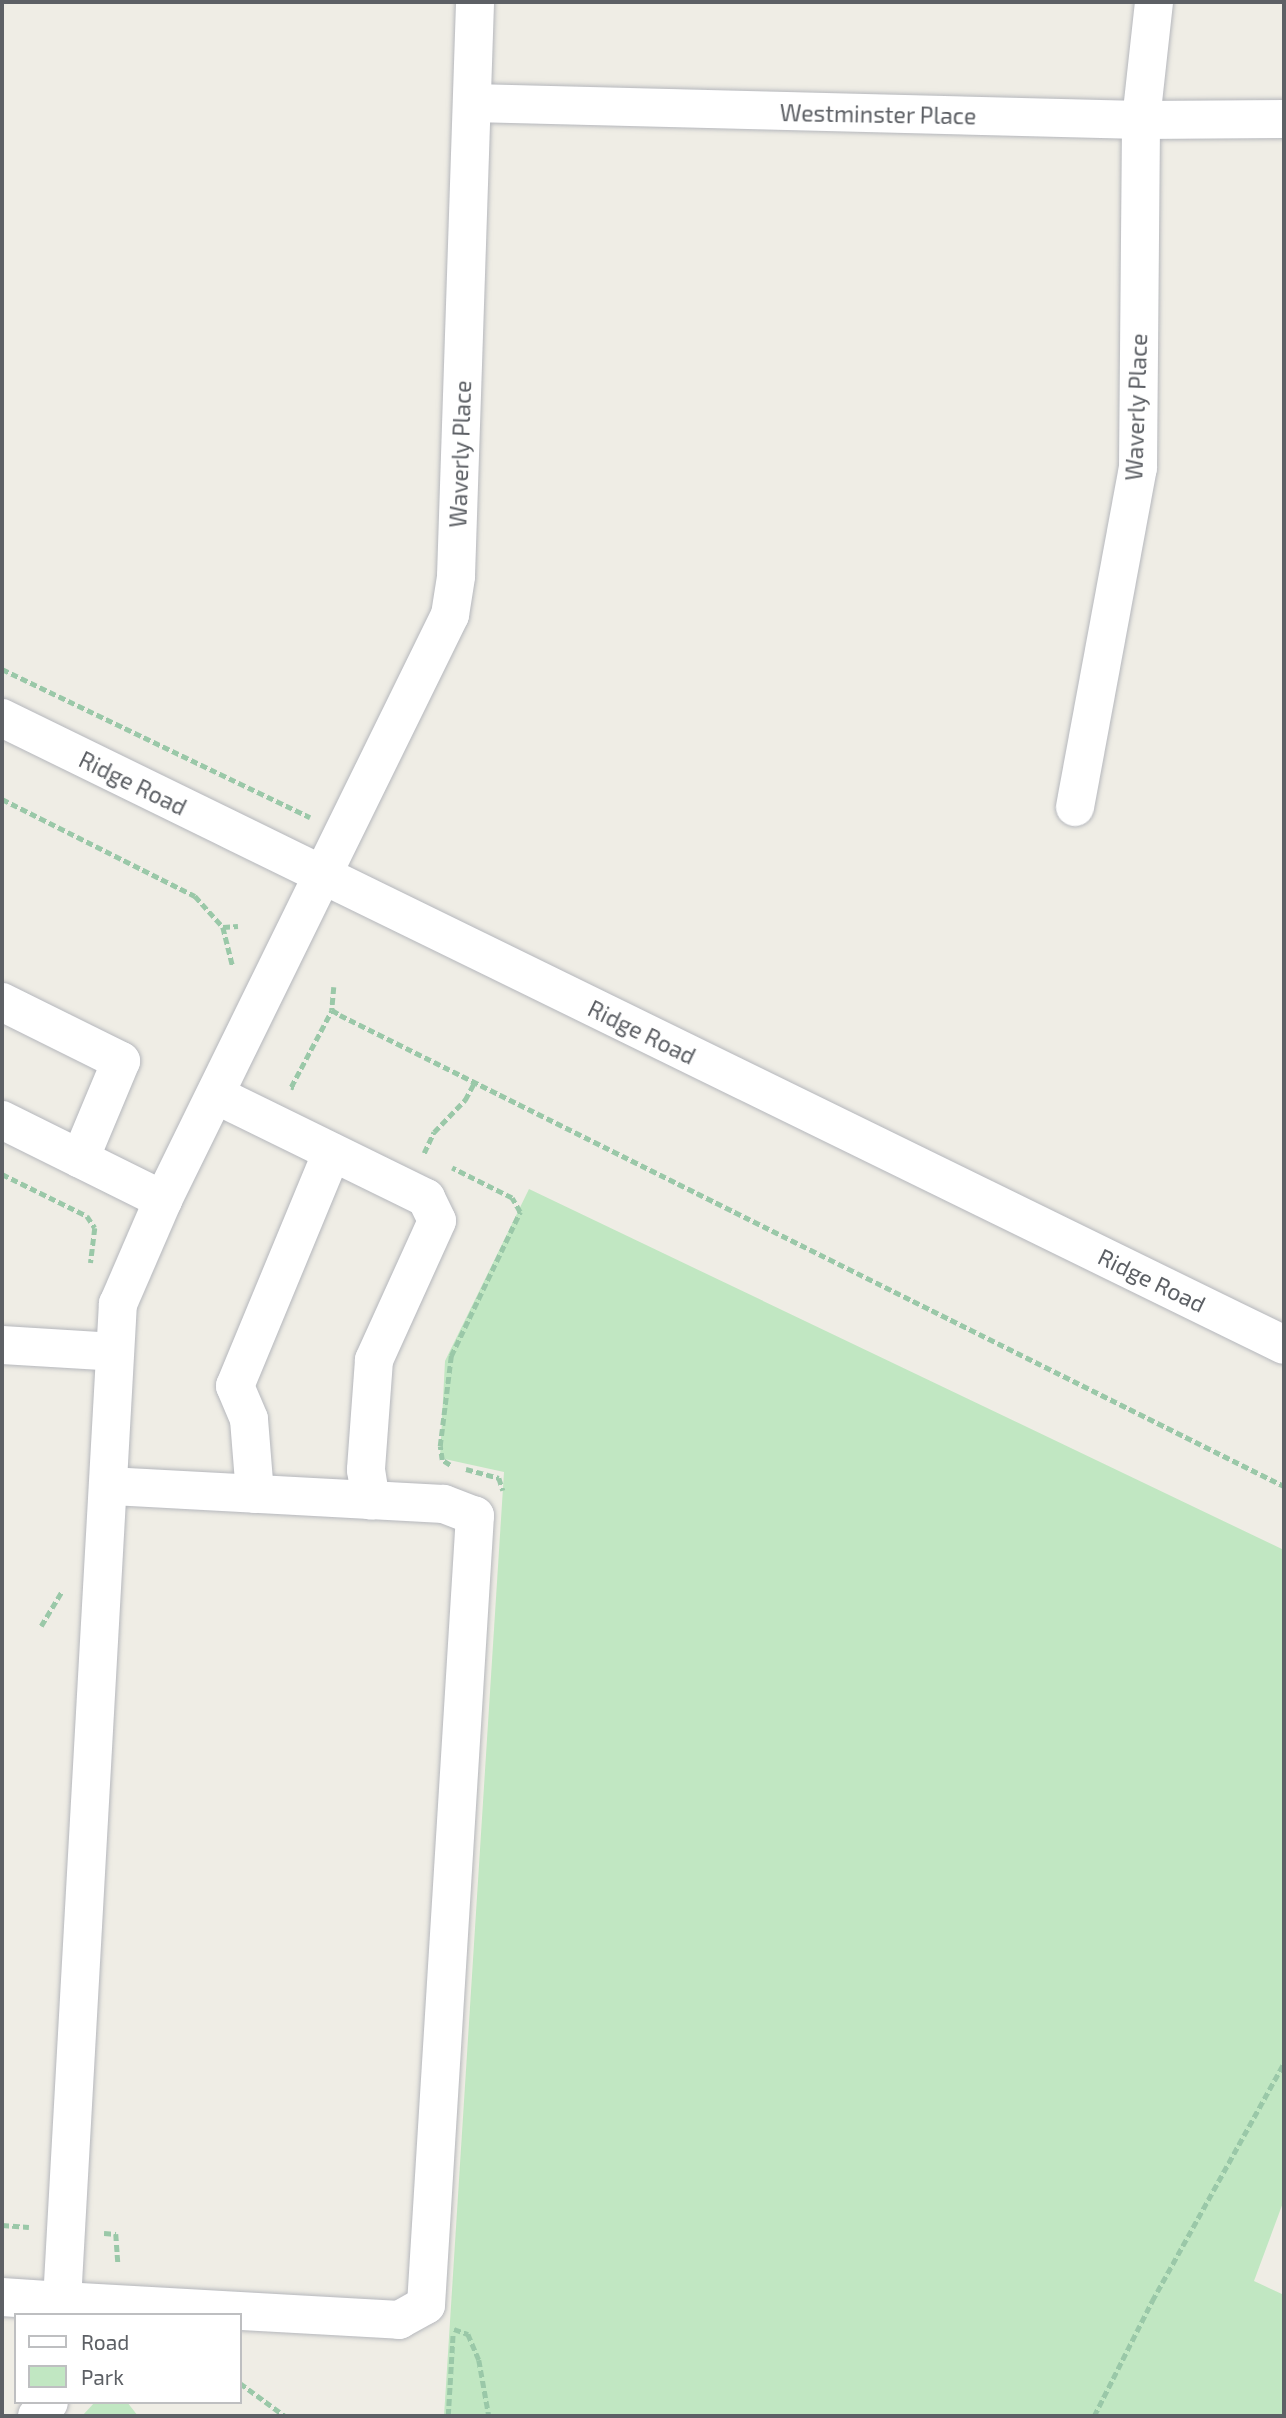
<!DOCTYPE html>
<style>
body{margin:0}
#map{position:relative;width:1286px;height:2418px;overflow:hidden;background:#efede5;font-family:"Exo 2",sans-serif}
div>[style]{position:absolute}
.green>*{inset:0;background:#c1e7c2}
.path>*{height:4.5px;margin-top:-2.25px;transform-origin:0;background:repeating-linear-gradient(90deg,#9ac8a8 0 7px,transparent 0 10.5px)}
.roads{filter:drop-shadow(0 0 2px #b5b7bc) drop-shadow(0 0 2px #b5b7bc)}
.minor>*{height:38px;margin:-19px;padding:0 19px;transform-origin:19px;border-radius:19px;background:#fff}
span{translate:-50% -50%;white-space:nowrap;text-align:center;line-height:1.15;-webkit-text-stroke:5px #fff;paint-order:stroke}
.street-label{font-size:23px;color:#5d6065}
.frame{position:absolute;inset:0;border:4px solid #5d6065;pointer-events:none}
.legend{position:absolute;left:14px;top:2313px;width:228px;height:91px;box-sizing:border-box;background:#fff;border:2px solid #bebfc1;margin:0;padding:9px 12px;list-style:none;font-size:21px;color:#5d6065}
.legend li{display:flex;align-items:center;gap:14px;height:35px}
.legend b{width:35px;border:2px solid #bebfc1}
</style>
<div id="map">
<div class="green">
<i style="clip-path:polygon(529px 1189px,1284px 1550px,1284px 2200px,1254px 2281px,1284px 2295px,1284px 2416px,444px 2416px,504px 1472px,440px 1458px,445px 1361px)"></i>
<i style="clip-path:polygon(95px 2402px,127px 2402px,138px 2416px,82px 2416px)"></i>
</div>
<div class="path">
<i style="left:2px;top:669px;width:342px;rotate:25.7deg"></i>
<i style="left:2px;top:799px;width:216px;rotate:26.7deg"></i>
<i style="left:195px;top:896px;width:42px;rotate:47.9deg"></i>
<i style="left:223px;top:927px;width:15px;rotate:-4deg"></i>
<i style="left:223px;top:927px;width:41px;rotate:76deg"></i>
<i style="left:334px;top:987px;width:23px;rotate:95deg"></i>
<i style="left:332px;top:1010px;width:9px;rotate:32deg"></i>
<i style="left:340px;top:1015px;width:1055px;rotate:26.52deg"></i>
<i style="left:294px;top:1088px;width:3px;rotate:-162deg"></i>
<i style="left:291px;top:1087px;width:87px;rotate:-62deg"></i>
<i style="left:424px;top:1153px;width:23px;rotate:-65deg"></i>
<i style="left:434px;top:1132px;width:45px;rotate:-45.9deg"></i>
<i style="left:465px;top:1100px;width:19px;rotate:-62deg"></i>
<i style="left:2px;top:1174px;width:95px;rotate:26.3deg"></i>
<i style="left:87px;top:1216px;width:14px;rotate:56deg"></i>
<i style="left:95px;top:1228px;width:35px;rotate:97deg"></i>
<i style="left:450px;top:1465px;width:9px;rotate:-148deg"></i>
<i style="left:442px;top:1460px;width:14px;rotate:-98deg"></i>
<i style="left:440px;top:1446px;width:91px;rotate:-83deg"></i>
<i style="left:451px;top:1356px;width:160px;rotate:-64.4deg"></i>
<i style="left:520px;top:1212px;width:16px;rotate:-120deg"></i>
<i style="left:512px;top:1198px;width:67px;rotate:-153.4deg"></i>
<i style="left:466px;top:1469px;width:34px;rotate:15deg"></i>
<i style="left:499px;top:1478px;width:13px;rotate:72deg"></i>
<i style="left:41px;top:1626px;width:41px;rotate:-59deg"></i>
<i style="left:2px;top:2225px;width:27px;rotate:4deg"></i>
<i style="left:104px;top:2233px;width:12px;rotate:5deg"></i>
<i style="left:116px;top:2234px;width:31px;rotate:86deg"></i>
<i style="left:454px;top:2329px;width:15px;rotate:20deg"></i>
<i style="left:468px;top:2334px;width:28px;rotate:67deg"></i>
<i style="left:479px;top:2360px;width:57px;rotate:79.9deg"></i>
<i style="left:240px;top:2383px;width:56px;rotate:36.3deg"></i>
<i style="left:448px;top:2416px;width:83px;rotate:-86.6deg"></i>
<i style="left:1094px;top:2416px;width:129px;rotate:-63.2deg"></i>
<i style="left:1152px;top:2301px;width:272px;rotate:-61deg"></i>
</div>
<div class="roads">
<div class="minor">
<i style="left:472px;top:103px;width:669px;rotate:1.46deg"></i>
<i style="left:1141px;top:120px;width:143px;rotate:-0.4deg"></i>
<i style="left:2px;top:718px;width:1427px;rotate:26.06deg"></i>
<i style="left:1075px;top:807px;width:345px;rotate:-79.5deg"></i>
<i style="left:1138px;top:468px;width:348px;rotate:-89.5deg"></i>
<i style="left:1141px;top:120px;width:119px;rotate:-83.7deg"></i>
<i style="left:2px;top:1002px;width:133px;rotate:26.4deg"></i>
<i style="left:121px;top:1061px;width:106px;rotate:112.7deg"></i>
<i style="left:216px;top:1095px;width:234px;rotate:26.1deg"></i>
<i style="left:426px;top:1198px;width:25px;rotate:64deg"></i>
<i style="left:437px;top:1221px;width:153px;rotate:114.4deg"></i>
<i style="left:374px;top:1360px;width:110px;rotate:94.2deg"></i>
<i style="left:366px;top:1470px;width:31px;rotate:81deg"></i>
<i style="left:2px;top:1120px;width:180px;rotate:26.4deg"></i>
<i style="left:163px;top:1200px;width:652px;rotate:-63.87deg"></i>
<i style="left:450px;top:615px;width:39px;rotate:-81deg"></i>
<i style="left:456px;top:576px;width:574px;rotate:-88.1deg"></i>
<i style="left:2px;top:1345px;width:113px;rotate:3.5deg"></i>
<i style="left:255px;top:1494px;width:75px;rotate:-94.6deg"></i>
<i style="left:249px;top:1419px;width:36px;rotate:-113deg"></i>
<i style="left:235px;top:1386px;width:253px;rotate:-67.5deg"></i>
<i style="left:2px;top:2297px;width:60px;rotate:3.8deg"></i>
<i style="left:62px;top:2301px;width:999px;rotate:-86.79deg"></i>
<i style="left:118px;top:1304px;width:113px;rotate:-66.6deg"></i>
<i style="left:62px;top:2315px;width:14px;rotate:-90deg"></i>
<i style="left:62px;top:2301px;width:338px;rotate:3.2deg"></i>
<i style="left:399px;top:2320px;width:31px;rotate:-29deg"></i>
<i style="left:426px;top:2305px;width:791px;rotate:-86.45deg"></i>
<i style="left:475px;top:1516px;width:34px;rotate:-159deg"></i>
<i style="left:443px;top:1504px;width:335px;rotate:-176.9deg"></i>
<i style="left:37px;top:2416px;width:18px;rotate:-49deg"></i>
</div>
</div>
<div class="street-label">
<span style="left:878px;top:114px;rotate:1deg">Westminster Place</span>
<span style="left:1136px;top:407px;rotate:-88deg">Waverly Place</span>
<span style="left:460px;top:454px;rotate:-88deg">Waverly Place</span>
<span style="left:133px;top:783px;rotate:26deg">Ridge Road</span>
<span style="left:642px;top:1032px;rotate:26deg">Ridge Road</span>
<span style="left:1152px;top:1280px;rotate:26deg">Ridge Road</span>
</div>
<div class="frame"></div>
<ul class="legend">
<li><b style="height:9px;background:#fff"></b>Road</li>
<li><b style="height:19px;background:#c1e7c2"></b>Park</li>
</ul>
</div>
